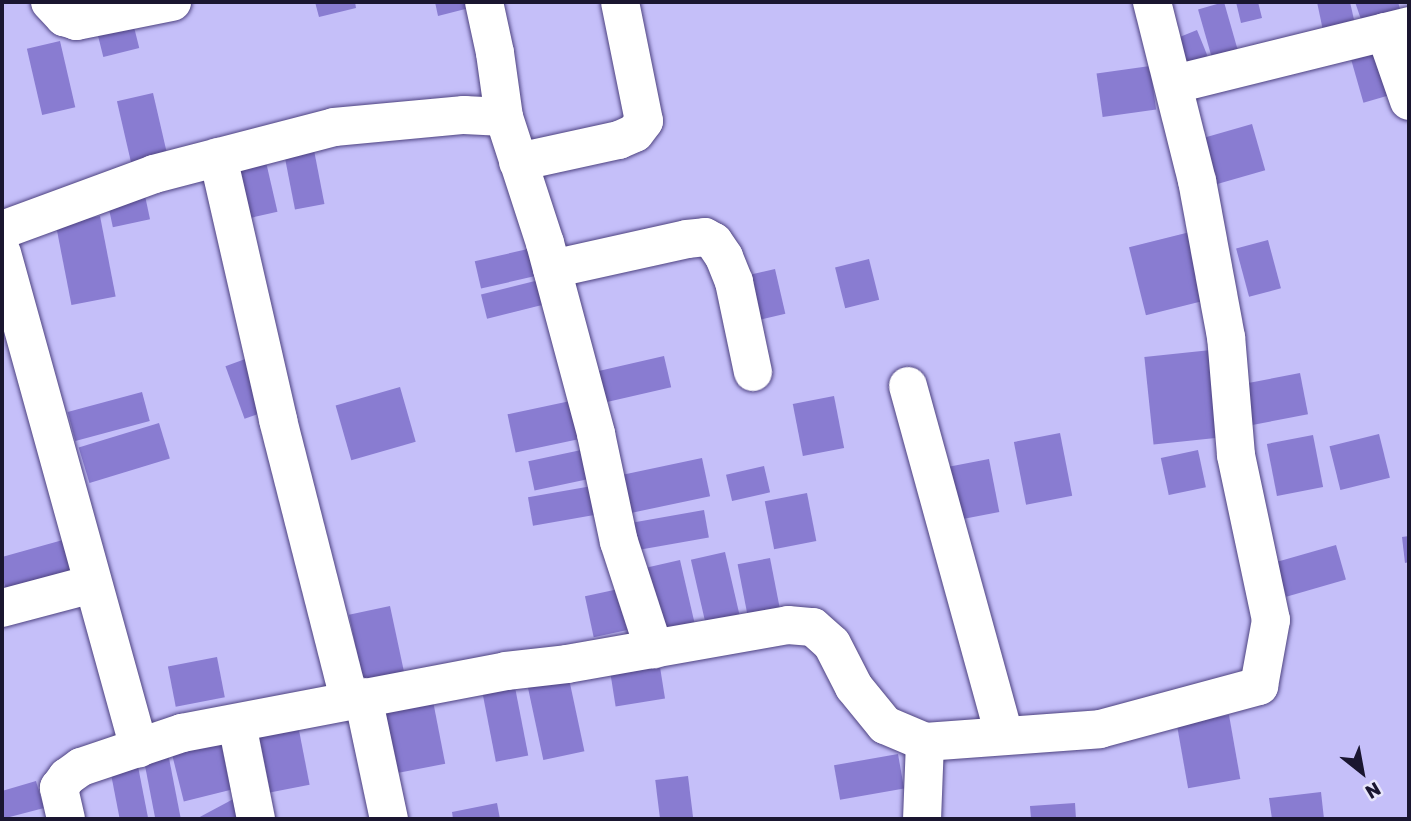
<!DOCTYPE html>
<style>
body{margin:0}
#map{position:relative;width:1411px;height:821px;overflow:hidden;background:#c5bff9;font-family:Rubik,sans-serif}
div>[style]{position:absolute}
.building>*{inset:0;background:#897cd1;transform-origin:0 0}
.roads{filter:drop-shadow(0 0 2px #4d4280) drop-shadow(0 0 2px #4d4280)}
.minor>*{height:38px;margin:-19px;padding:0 19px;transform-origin:19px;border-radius:19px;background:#fff}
span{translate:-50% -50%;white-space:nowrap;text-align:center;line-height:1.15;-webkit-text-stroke:5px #e7e5fb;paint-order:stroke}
.frame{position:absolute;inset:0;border:4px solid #1a1630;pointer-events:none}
.north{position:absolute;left:1327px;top:737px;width:70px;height:70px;-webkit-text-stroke:5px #e7e5fb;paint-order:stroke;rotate:149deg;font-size:19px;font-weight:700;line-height:28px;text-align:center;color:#1a1630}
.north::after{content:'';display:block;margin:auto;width:24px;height:32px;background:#1a1630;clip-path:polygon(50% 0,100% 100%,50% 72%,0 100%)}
</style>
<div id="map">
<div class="building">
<i style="clip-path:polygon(315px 2px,355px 2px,356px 8px,319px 17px)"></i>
<i style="clip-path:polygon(435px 2px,476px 2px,477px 6px,438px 16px)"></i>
<i style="left:1224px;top:2px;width:58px;height:27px;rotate:74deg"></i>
<i style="clip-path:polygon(1236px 2px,1258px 2px,1262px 18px,1241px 23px)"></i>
<i style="clip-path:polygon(1317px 2px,1350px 2px,1357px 33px,1325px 40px)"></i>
<i style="clip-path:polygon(1355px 2px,1398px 2px,1402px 16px,1364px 28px)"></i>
<i style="left:131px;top:15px;width:34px;height:37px;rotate:76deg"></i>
<i style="left:1197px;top:30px;width:40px;height:26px;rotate:68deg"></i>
<i style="left:60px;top:41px;width:68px;height:34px;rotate:77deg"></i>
<i style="left:1384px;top:51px;width:44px;height:34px;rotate:74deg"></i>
<i style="left:1150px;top:66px;width:44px;height:54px;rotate:82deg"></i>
<i style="left:153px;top:93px;width:65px;height:37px;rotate:77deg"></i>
<i style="left:1252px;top:124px;width:48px;height:58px;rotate:74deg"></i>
<i style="left:313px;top:145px;width:60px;height:30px;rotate:79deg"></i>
<i style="left:266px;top:162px;width:51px;height:36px;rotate:77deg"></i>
<i style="left:144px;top:191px;width:29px;height:38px;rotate:78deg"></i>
<i style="left:100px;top:216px;width:82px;height:45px;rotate:79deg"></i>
<i style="left:1194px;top:231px;width:70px;height:67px;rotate:76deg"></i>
<i style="left:1268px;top:240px;width:50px;height:33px;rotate:75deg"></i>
<i style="left:541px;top:246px;width:28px;height:68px;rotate:77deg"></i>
<i style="left:869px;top:259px;width:42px;height:35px;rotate:76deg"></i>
<i style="left:775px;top:269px;width:46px;height:38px;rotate:77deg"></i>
<i style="left:547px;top:278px;width:25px;height:68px;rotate:76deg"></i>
<i style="left:1211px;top:350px;width:88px;height:67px;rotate:84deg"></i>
<i style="left:664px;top:356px;width:32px;height:67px;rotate:77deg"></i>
<i style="left:248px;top:358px;width:56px;height:24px;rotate:70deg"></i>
<i style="left:1300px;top:373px;width:42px;height:62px;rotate:79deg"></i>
<i style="left:400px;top:387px;width:57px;height:67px;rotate:74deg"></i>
<i style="left:142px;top:392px;width:30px;height:77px;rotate:75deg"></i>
<i style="left:834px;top:396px;width:53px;height:42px;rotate:79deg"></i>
<i style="left:575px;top:400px;width:39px;height:69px;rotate:78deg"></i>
<i style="left:159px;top:423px;width:37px;height:84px;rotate:73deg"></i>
<i style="left:1060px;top:433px;width:64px;height:47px;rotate:79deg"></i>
<i style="left:1379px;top:434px;width:45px;height:51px;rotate:76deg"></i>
<i style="left:1313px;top:435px;width:53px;height:47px;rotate:79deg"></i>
<i style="left:586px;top:449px;width:30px;height:59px;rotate:78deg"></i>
<i style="left:1198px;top:450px;width:38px;height:38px;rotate:78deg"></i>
<i style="left:702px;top:458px;width:39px;height:81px;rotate:78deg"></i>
<i style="left:989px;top:459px;width:54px;height:45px;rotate:79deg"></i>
<i style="left:764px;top:466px;width:27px;height:39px;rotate:77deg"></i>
<i style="left:592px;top:486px;width:29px;height:65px;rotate:80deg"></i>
<i style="left:807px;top:493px;width:49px;height:43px;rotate:79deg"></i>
<i style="left:704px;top:510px;width:28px;height:79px;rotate:80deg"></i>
<i style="clip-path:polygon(1409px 536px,1409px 562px,1405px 563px,1402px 537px)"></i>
<i style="clip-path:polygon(70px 538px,80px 573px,7px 594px,2px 576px,2px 557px)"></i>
<i style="left:1336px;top:545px;width:36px;height:62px;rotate:74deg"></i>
<i style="left:725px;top:552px;width:72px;height:35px;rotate:77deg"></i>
<i style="left:770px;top:558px;width:52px;height:33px;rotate:79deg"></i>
<i style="left:680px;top:560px;width:64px;height:36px;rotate:77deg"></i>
<i style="left:628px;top:587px;width:42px;height:44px;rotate:78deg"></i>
<i style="left:390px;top:606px;width:67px;height:42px;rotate:78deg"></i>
<i style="left:217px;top:657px;width:41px;height:50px;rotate:79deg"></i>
<i style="left:660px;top:667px;width:32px;height:50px;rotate:81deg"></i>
<i style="left:568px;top:674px;width:79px;height:42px;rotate:78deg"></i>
<i style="left:513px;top:677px;width:80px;height:33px;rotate:79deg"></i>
<i style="left:433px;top:701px;width:64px;height:50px;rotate:79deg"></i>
<i style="left:1229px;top:715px;width:65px;height:53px;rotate:80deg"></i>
<i style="left:297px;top:720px;width:66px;height:51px;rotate:79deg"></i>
<i style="left:227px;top:735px;width:54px;height:58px;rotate:76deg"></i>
<i style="left:168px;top:753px;width:67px;height:25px;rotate:79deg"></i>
<i style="left:898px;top:754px;width:35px;height:65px;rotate:80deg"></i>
<i style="left:136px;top:756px;width:64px;height:28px;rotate:79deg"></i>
<i style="left:688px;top:776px;width:43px;height:33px;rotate:83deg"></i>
<i style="clip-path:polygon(36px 781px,44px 808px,2px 819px,2px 791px)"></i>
<i style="clip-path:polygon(1321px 792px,1324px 819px,1272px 819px,1269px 798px)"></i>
<i style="clip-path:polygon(239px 796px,249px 819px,196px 819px)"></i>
<i style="clip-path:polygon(497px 803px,500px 819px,453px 819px,452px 812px)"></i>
<i style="clip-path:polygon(1075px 803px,1076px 819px,1031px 819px,1030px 806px)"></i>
</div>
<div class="roads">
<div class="minor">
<i style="left:50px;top:2px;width:21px;rotate:47deg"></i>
<i style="left:64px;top:17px;width:13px;rotate:18deg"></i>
<i style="left:76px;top:21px;width:98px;rotate:-11.2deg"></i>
<i style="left:484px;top:2px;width:52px;rotate:77.8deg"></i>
<i style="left:495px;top:53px;width:65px;rotate:82deg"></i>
<i style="left:504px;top:117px;width:133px;rotate:72deg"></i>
<i style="left:545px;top:243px;width:198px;rotate:75deg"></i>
<i style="left:596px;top:434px;width:110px;rotate:78deg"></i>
<i style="left:619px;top:542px;width:113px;rotate:71.9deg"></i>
<i style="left:1385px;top:32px;width:73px;rotate:70.8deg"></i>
<i style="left:1175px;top:84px;width:241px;rotate:-13.9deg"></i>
<i style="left:218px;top:157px;width:270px;rotate:77.1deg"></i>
<i style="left:278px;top:420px;width:288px;rotate:75.7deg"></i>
<i style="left:518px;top:162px;width:103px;rotate:-12.3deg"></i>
<i style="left:619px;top:140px;width:17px;rotate:-24deg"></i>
<i style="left:635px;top:133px;width:15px;rotate:-53deg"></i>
<i style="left:644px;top:121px;width:121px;rotate:-101.4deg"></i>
<i style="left:2px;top:230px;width:162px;rotate:-20.2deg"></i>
<i style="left:154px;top:174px;width:186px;rotate:-14.6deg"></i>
<i style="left:334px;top:127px;width:131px;rotate:-5.3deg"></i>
<i style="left:464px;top:115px;width:40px;rotate:2.9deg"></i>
<i style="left:2px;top:253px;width:514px;rotate:74.53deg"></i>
<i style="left:552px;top:269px;width:138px;rotate:-12.5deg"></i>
<i style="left:687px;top:239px;width:18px;rotate:-6deg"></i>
<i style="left:705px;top:237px;width:10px;rotate:29deg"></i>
<i style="left:714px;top:242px;width:18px;rotate:56deg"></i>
<i style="left:724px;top:257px;width:27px;rotate:68deg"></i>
<i style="left:734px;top:282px;width:92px;rotate:78.1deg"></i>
<i style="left:908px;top:386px;width:362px;rotate:74.6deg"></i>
<i style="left:2px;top:608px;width:93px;rotate:-14.9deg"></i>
<i style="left:363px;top:697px;width:125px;rotate:78deg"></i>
<i style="left:237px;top:724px;width:97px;rotate:78.7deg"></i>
<i style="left:925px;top:742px;width:175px;rotate:-4.2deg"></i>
<i style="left:1100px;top:729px;width:165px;rotate:-15.1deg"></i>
<i style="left:1259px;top:686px;width:67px;rotate:-79.7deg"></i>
<i style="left:1271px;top:620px;width:169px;rotate:-102deg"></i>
<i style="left:1236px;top:455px;width:118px;rotate:-94.8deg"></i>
<i style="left:1226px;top:337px;width:159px;rotate:-100.5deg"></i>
<i style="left:1197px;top:181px;width:185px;rotate:-104.1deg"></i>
<i style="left:66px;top:819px;width:32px;rotate:-103deg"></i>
<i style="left:59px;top:788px;width:14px;rotate:-54deg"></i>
<i style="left:67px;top:777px;width:17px;rotate:-36deg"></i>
<i style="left:81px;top:767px;width:107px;rotate:-18.6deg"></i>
<i style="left:182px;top:733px;width:330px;rotate:-10.8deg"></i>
<i style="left:506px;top:671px;width:61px;rotate:-6.5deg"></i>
<i style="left:567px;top:664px;width:224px;rotate:-10deg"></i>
<i style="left:788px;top:625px;width:25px;rotate:5deg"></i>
<i style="left:813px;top:627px;width:25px;rotate:42deg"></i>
<i style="left:832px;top:644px;width:48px;rotate:62.9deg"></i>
<i style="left:854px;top:687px;width:49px;rotate:50.8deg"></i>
<i style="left:885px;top:725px;width:43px;rotate:23deg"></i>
<i style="left:925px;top:742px;width:77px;rotate:92.2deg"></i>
</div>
</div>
<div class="frame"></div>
<div class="north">N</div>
</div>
